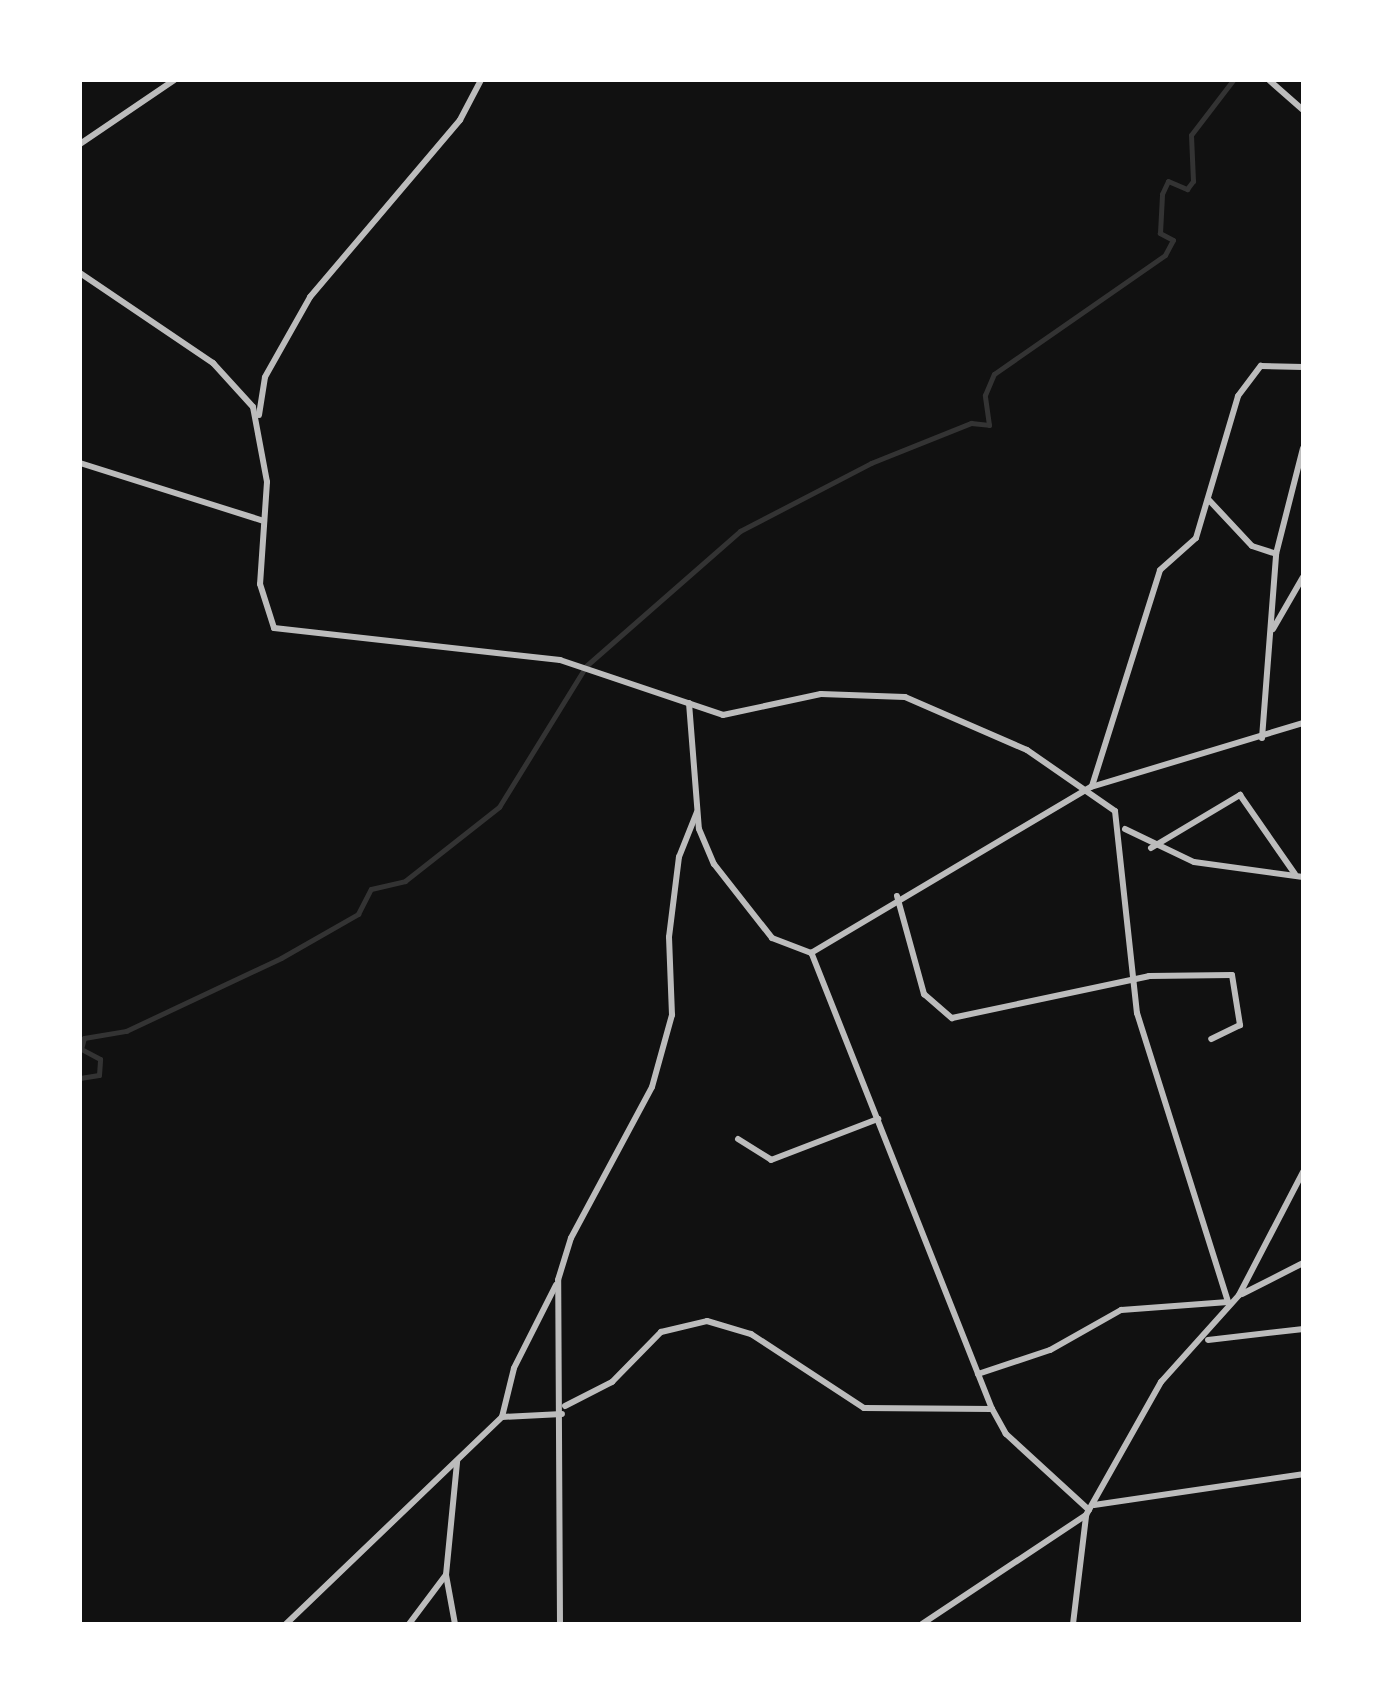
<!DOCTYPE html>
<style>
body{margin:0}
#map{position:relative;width:1383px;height:1704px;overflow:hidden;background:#111;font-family:"Titillium Web",sans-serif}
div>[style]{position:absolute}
.stream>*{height:5px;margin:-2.5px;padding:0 2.5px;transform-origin:2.5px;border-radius:2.5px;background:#333}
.minor>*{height:6px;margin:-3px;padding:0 3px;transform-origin:3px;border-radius:3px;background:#bcbcbc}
span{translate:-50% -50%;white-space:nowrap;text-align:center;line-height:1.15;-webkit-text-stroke:8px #fff;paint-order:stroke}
.frame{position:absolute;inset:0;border:82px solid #fff;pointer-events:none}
</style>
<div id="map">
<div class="stream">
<i style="left:80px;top:1078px;width:19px;rotate:-9deg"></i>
<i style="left:99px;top:1075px;width:16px;rotate:-86deg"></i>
<i style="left:100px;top:1059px;width:21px;rotate:-152deg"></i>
<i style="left:81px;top:1049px;width:11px;rotate:-75deg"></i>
<i style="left:84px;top:1038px;width:43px;rotate:-9.5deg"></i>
<i style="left:126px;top:1031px;width:171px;rotate:-25.2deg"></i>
<i style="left:281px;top:958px;width:89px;rotate:-29.7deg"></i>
<i style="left:358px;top:914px;width:28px;rotate:-63deg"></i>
<i style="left:371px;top:889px;width:35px;rotate:-13deg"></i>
<i style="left:405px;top:881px;width:120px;rotate:-38.2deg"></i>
<i style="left:499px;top:807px;width:166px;rotate:-58.3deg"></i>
<i style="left:586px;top:666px;width:205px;rotate:-41.2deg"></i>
<i style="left:740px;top:531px;width:148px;rotate:-27.4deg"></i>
<i style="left:871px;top:463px;width:108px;rotate:-21.8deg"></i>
<i style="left:971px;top:423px;width:18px;rotate:6deg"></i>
<i style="left:989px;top:425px;width:30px;rotate:-98deg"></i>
<i style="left:985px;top:395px;width:23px;rotate:-67deg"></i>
<i style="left:994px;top:374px;width:208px;rotate:-34.8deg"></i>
<i style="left:1165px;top:255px;width:17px;rotate:-62deg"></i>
<i style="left:1173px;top:240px;width:15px;rotate:-152deg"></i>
<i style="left:1160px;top:233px;width:39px;rotate:-87deg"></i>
<i style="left:1162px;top:194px;width:14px;rotate:-65deg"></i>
<i style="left:1168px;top:181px;width:21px;rotate:23deg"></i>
<i style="left:1187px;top:189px;width:10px;rotate:-53deg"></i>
<i style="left:1193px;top:181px;width:46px;rotate:-92.5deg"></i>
<i style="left:1191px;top:135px;width:69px;rotate:-52.6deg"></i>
</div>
<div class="minor">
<i style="left:1269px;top:80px;width:45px;rotate:41.4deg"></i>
<i style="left:80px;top:144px;width:114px;rotate:-34.2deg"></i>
<i style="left:80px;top:273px;width:161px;rotate:34.1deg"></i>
<i style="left:213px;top:363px;width:59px;rotate:47.7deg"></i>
<i style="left:253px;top:407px;width:76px;rotate:79.4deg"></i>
<i style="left:267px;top:482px;width:102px;rotate:93.9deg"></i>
<i style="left:260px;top:584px;width:46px;rotate:72.3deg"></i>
<i style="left:274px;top:628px;width:288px;rotate:6.4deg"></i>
<i style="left:560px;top:660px;width:172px;rotate:18.6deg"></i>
<i style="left:723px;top:715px;width:100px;rotate:-12.1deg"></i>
<i style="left:821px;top:694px;width:84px;rotate:2deg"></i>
<i style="left:905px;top:697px;width:133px;rotate:23.5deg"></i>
<i style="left:1027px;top:750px;width:107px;rotate:34.7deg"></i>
<i style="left:1115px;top:811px;width:203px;rotate:83.8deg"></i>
<i style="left:1137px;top:1013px;width:303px;rotate:72.5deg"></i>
<i style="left:1228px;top:1302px;width:107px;rotate:175.7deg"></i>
<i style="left:1121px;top:1310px;width:81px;rotate:150.6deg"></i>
<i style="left:1050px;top:1350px;width:76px;rotate:161.6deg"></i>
<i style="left:259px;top:415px;width:38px;rotate:-81deg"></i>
<i style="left:265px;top:377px;width:92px;rotate:-60.6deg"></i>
<i style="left:310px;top:297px;width:232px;rotate:-49.7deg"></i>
<i style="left:460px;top:120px;width:45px;rotate:-62.3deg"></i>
<i style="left:80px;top:463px;width:193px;rotate:17.5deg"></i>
<i style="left:1208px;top:499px;width:64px;rotate:46.9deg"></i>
<i style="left:1252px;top:546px;width:25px;rotate:18deg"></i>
<i style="left:1273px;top:629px;width:60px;rotate:-60deg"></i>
<i style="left:689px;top:703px;width:126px;rotate:85.5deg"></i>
<i style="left:699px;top:829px;width:38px;rotate:67deg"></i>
<i style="left:714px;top:864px;width:94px;rotate:51.9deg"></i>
<i style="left:772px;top:938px;width:42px;rotate:21deg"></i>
<i style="left:1262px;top:738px;width:185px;rotate:-85.6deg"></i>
<i style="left:1276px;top:554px;width:109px;rotate:-75.7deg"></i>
<i style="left:1092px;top:786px;width:226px;rotate:-72.5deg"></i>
<i style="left:1160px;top:570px;width:48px;rotate:-41.6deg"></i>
<i style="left:1196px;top:538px;width:148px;rotate:-73.5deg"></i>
<i style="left:1238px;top:396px;width:38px;rotate:-53deg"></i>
<i style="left:1261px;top:366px;width:42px;rotate:1.4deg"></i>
<i style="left:1125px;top:829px;width:76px;rotate:25.6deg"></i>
<i style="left:1194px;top:862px;width:110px;rotate:7.8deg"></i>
<i style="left:1151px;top:848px;width:104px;rotate:-30.8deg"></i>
<i style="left:1240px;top:795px;width:96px;rotate:55.2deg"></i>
<i style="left:897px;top:896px;width:102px;rotate:74.6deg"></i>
<i style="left:924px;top:994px;width:37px;rotate:41deg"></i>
<i style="left:952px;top:1018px;width:201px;rotate:-12deg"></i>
<i style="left:1149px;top:976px;width:83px;rotate:-0.7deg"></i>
<i style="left:1232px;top:975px;width:51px;rotate:80.9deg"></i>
<i style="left:1240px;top:1025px;width:32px;rotate:154deg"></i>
<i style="left:738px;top:1139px;width:39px;rotate:32deg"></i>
<i style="left:771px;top:1160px;width:115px;rotate:-21deg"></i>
<i style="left:1242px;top:1294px;width:68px;rotate:-26.9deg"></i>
<i style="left:1208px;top:1340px;width:96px;rotate:-6.6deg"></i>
<i style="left:565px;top:1406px;width:53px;rotate:-27.1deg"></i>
<i style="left:612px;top:1382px;width:70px;rotate:-45.6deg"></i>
<i style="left:661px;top:1332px;width:47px;rotate:-13.4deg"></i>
<i style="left:707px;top:1321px;width:46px;rotate:16.5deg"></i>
<i style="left:751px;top:1334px;width:135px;rotate:33.2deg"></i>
<i style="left:864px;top:1408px;width:128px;rotate:0.4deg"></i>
<i style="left:502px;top:1417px;width:50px;rotate:-76.2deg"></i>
<i style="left:514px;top:1368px;width:93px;rotate:-63.2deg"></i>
<i style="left:1094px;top:1505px;width:211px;rotate:-8.4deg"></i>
<i style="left:1089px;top:1510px;width:113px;rotate:-137.5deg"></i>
<i style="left:1006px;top:1434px;width:29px;rotate:-119deg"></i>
<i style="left:992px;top:1409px;width:491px;rotate:-111.6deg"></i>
<i style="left:811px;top:953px;width:326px;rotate:-30.7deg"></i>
<i style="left:1091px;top:787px;width:221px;rotate:-16.8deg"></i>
<i style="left:286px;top:1624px;width:299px;rotate:-43.8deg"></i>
<i style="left:502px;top:1417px;width:60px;rotate:-2.9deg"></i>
<i style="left:409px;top:1624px;width:60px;rotate:-53.1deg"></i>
<i style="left:455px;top:1624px;width:50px;rotate:-100.4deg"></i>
<i style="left:446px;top:1575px;width:114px;rotate:-84.4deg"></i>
<i style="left:560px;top:1624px;width:344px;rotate:-90.3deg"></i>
<i style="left:558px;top:1280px;width:44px;rotate:-72.8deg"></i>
<i style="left:571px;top:1238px;width:171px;rotate:-61.8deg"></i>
<i style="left:652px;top:1087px;width:75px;rotate:-74.5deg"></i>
<i style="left:672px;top:1015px;width:78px;rotate:-92.2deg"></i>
<i style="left:669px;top:937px;width:81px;rotate:-82.9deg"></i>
<i style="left:679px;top:857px;width:48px;rotate:-68.2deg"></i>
<i style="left:922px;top:1624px;width:197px;rotate:-33.6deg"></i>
<i style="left:1086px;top:1515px;width:153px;rotate:-60.6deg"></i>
<i style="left:1161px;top:1382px;width:117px;rotate:-48.1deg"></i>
<i style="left:1239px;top:1295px;width:139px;rotate:-62.5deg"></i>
<i style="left:1073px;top:1624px;width:109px;rotate:-83.1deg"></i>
</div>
<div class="frame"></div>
</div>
